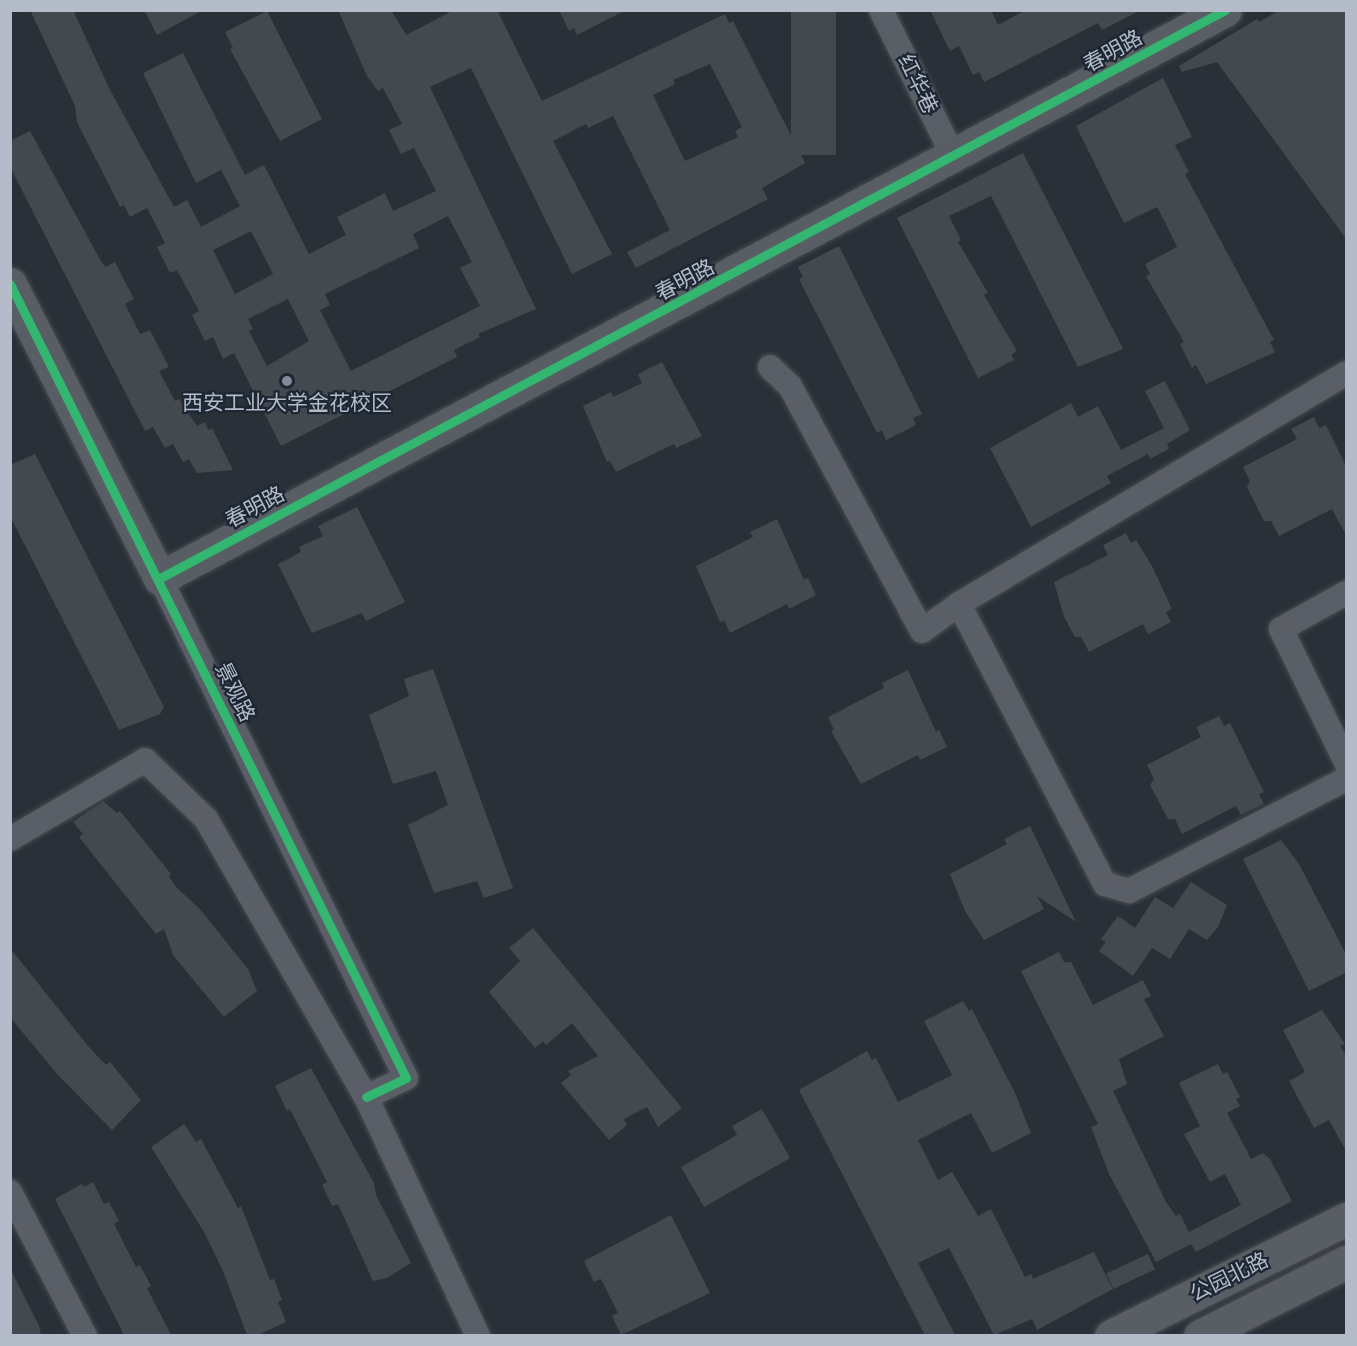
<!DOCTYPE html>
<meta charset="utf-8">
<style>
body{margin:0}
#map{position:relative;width:1357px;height:1346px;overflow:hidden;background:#2a3038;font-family:"DejaVu Sans","Noto Sans SC",sans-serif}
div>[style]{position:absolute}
.building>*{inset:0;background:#444950;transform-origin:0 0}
.roads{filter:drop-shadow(0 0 2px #484c53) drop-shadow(0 0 2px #484c53)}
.street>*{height:24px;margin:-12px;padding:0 12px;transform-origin:12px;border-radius:12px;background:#5a5e66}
.secondary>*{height:33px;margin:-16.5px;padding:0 16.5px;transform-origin:16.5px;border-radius:16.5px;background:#595d64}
.cycleway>*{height:9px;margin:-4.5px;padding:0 4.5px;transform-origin:4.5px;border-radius:4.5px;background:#33b770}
.dots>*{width:16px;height:16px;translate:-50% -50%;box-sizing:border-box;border:3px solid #1d2633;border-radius:50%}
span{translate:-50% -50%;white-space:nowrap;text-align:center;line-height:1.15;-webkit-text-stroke:4.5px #1d2633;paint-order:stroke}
.street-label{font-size:21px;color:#b4bcc9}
.poi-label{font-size:21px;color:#b4bcc9}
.frame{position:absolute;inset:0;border:12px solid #b4bcc9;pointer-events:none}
</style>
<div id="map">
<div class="building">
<i style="clip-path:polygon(evenodd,30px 10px,73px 10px,109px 88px,174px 207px,187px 200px,201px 227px,240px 206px,221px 170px,196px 183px,143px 73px,183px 53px,245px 175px,264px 165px,309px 254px,346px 235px,337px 217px,385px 193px,393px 211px,436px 191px,414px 148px,401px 154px,389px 130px,402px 124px,383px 88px,378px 91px,367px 76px,338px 10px,391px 10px,406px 35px,454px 10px,497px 10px,542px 101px,725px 14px,729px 23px,733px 21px,805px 163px,762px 188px,768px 199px,636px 268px,627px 252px,670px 230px,613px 116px,588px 128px,586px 124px,553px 141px,612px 254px,572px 274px,471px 68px,430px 87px,536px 309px,478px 334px,480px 337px,454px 350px,457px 357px,281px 446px,234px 353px,223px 359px,213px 337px,205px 341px,192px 315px,199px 311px,177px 270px,170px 273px,157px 247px,165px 243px,147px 208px,130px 217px,124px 205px,120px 207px,77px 122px,75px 106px,30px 10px,710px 64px,742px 127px,735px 131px,738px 137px,685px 161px,653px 95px,675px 84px,673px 80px,710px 64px,30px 10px,448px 216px,472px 262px,460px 268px,480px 306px,351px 371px,320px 310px,330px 305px,325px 294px,419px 248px,413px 234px,448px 216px,30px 10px,251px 231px,273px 274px,235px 294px,213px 250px,251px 231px,30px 10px,288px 299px,309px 341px,267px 366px,249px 331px,253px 329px,248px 319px,288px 299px)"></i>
<i style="clip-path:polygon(144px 10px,203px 10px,157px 35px)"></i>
<i style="clip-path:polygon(559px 10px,626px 10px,577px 35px,574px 28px,569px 31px)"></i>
<i style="left:791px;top:10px;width:45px;height:145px"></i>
<i style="clip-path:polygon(930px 10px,991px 10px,998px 25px,1026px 10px,1141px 10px,1102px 30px,1098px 23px,984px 82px,979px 72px,973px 75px,959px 46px,950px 51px)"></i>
<i style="clip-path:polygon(1280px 10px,1347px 10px,1347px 240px,1217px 62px,1182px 72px,1179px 66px,1257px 19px,1259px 22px)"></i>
<i style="clip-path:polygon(267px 11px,322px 119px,280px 141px,230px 49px,233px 48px,225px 32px)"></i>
<i style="clip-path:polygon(1163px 78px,1192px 137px,1175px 145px,1189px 172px,1185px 174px,1274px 340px,1270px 342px,1275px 352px,1206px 384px,1196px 365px,1192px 368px,1180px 344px,1184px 342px,1146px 276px,1150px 274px,1145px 264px,1177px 247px,1165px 222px,1157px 207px,1124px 223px,1076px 126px)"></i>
<i style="clip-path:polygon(30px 131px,102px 263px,106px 267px,115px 262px,134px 299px,125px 304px,140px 334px,150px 330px,169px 367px,159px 371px,175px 401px,179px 399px,197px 426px,205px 422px,208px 430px,212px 428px,233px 470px,197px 473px,189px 459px,183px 462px,173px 444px,165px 448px,153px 427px,145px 431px,10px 167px,10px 141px)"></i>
<i style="clip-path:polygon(1023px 153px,1123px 349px,1078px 367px,991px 196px,949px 216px,961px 240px,958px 242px,988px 293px,984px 295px,1017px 351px,1011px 355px,1014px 360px,978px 378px,897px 218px)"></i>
<i style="clip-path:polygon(839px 246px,922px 414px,913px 418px,916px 425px,886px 440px,882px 430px,877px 433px,799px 279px,803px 277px,798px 267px)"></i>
<i style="clip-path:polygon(662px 362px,702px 436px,676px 448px,674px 444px,616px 472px,610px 461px,607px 462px,583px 406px,611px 392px,613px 397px,642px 383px,638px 374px)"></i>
<i style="clip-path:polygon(1165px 381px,1190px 430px,1167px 444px,1169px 449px,1150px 459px,1148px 454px,1107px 476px,1111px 483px,1031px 527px,990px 448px,1071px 403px,1078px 417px,1098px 406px,1121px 450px,1164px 428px,1145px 391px)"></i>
<i style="clip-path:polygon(1314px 417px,1319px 428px,1326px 425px,1347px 468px,1347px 537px,1332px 509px,1279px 536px,1271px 521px,1264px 521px,1247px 487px,1250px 481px,1243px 467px,1297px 439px,1291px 429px)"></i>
<i style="clip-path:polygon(35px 454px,164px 707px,160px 714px,119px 730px,10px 516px,10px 465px)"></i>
<i style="clip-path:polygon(357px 507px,405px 602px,366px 621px,362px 613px,312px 633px,278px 564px,301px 552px,299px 547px,323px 536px,318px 526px)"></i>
<i style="clip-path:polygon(777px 519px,804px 580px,808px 578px,816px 595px,789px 609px,787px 604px,730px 633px,724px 620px,720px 622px,696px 566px,753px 537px,750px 532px)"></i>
<i style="clip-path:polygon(1126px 533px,1131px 543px,1136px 540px,1152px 566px,1172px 609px,1166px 612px,1171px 622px,1148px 634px,1143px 624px,1089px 652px,1081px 637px,1075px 637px,1064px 617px,1054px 582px,1108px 555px,1103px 545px)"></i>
<i style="clip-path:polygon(433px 669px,513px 888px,484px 898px,477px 881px,434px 893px,408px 825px,448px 805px,436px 771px,393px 784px,369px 715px,409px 696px,404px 679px)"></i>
<i style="clip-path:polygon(908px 670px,936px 732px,939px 730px,947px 747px,920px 760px,918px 755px,861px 784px,831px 731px,834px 730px,828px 717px,884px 688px,882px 683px)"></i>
<i style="clip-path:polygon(1219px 716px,1224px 726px,1230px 723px,1264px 792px,1259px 794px,1264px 804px,1241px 815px,1236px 806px,1182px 834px,1175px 819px,1168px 819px,1150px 785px,1154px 779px,1147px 765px,1201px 737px,1196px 727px)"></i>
<i style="clip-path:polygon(103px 801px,117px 813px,120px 811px,171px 874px,169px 876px,176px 887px,199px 908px,248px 969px,257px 991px,224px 1017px,173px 955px,164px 929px,156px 934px,79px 837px,83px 834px,73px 822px)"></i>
<i style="clip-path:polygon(1030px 826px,1076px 922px,1037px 896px,1044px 909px,984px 940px,965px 911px,950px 874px,1007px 844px,1004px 839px)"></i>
<i style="clip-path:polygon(1281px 840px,1299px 864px,1347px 956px,1347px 972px,1309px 991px,1243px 859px)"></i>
<i style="clip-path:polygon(1191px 882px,1227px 905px,1218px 927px,1207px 940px,1189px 929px,1170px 959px,1152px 948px,1133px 976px,1099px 951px,1106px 942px,1101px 939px,1118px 916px,1135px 928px,1155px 897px,1173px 908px)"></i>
<i style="clip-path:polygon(533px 928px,682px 1108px,658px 1127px,647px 1107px,624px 1119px,627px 1125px,609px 1140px,561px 1083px,571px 1075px,568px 1071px,598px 1056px,572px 1023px,546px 1045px,543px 1041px,535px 1048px,489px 992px,520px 961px,509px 948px)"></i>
<i style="clip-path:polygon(10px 948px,88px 1046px,106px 1065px,110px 1062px,141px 1100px,112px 1130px,58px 1075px,10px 1017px)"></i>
<i style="clip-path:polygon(1059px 952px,1064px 962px,1071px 962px,1093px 1005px,1143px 980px,1151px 996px,1144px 999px,1164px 1036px,1119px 1059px,1127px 1084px,1113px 1091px,1166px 1202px,1176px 1216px,1180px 1214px,1189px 1232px,1241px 1205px,1225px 1174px,1210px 1182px,1184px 1134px,1200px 1126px,1179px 1083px,1218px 1064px,1223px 1074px,1227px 1072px,1240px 1097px,1236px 1099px,1240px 1106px,1227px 1113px,1251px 1159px,1263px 1153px,1270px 1159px,1292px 1201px,1196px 1252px,1191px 1244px,1156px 1262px,1109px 1174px,1091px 1127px,1098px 1124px,1021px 971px)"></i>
<i style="clip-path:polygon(963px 1001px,969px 1011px,972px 1009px,1015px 1093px,1031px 1133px,992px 1153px,971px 1113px,918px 1140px,938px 1180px,952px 1172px,978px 1216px,991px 1209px,1025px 1277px,1031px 1274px,1033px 1279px,1094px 1252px,1113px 1289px,1037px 1330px,1032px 1319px,994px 1335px,949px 1248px,918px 1263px,955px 1335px,925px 1335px,799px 1090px,867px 1051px,872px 1060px,876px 1058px,898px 1102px,952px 1075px,924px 1021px)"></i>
<i style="clip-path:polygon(1322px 1010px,1345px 1044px,1340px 1046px,1347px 1057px,1347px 1153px,1329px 1120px,1314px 1128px,1289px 1081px,1305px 1072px,1283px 1030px)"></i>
<i style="clip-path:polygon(311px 1068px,374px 1183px,376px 1195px,411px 1263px,387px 1278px,373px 1281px,338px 1204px,332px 1206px,322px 1185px,327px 1182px,290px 1109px,287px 1111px,275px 1086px)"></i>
<i style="clip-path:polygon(762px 1109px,790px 1158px,704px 1207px,681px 1167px,737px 1135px,732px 1126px)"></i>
<i style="clip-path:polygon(184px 1124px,196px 1142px,201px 1139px,238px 1208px,241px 1206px,270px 1280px,274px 1279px,282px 1300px,278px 1302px,286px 1322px,258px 1335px,247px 1335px,223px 1271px,204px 1232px,151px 1147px)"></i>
<i style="clip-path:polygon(93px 1182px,104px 1204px,109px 1202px,119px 1221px,114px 1224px,136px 1267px,140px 1265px,151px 1286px,147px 1288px,171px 1335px,124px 1335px,55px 1199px,82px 1184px,84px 1187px)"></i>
<i style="clip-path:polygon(671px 1215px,710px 1293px,621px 1335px,612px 1316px,618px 1313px,601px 1279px,594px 1282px,584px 1261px)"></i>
<i style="left:1148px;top:1254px;width:17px;height:46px;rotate:65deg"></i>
<i style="clip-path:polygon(10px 1268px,39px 1326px,41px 1335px,10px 1335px)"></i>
</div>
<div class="roads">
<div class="street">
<i style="left:881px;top:10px;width:165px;rotate:63.7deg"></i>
<i style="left:770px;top:367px;width:28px;rotate:44deg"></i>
<i style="left:790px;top:386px;width:278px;rotate:61.7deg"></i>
<i style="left:922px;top:631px;width:46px;rotate:-36.1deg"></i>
<i style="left:959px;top:604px;width:451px;rotate:-30.8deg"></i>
<i style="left:160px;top:578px;width:557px;rotate:63.8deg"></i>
<i style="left:406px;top:1078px;width:44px;rotate:154.6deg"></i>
<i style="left:1346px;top:593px;width:74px;rotate:151deg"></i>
<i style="left:1281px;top:629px;width:148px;rotate:64deg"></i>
<i style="left:959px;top:604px;width:316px;rotate:62.5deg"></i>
<i style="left:1105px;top:884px;width:25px;rotate:16deg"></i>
<i style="left:1129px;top:891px;width:244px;rotate:-27.3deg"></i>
<i style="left:10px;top:839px;width:156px;rotate:-30.3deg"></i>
<i style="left:145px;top:760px;width:85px;rotate:44deg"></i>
<i style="left:206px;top:819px;width:321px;rotate:60.1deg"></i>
<i style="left:366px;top:1097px;width:264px;rotate:64.9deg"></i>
<i style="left:10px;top:1192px;width:162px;rotate:62.5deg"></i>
</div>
<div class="secondary">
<i style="left:10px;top:284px;width:330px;rotate:63deg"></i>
<i style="left:160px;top:578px;width:1207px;rotate:-28.07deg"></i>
<i style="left:1111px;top:1336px;width:263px;rotate:-26.5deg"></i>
<i style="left:1200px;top:1336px;width:164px;rotate:-26.9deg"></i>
</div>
</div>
<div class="cycleway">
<i style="left:10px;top:284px;width:887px;rotate:63.49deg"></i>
<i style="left:406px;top:1078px;width:44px;rotate:154.6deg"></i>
<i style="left:160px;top:578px;width:1207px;rotate:-28.07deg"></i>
</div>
<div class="dots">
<i style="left:287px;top:381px;background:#848b96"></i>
</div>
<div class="street-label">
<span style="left:1113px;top:51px;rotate:-29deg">春明路</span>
<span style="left:918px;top:84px;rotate:64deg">红华巷</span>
<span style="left:685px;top:280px;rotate:-28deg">春明路</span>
<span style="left:255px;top:507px;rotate:-28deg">春明路</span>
<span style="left:235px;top:692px;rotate:64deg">景观路</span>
<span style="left:1229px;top:1277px;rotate:-26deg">公园北路</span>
</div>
<div class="poi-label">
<span style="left:287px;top:403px">西安工业大学金花校区</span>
</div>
<div class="frame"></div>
</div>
